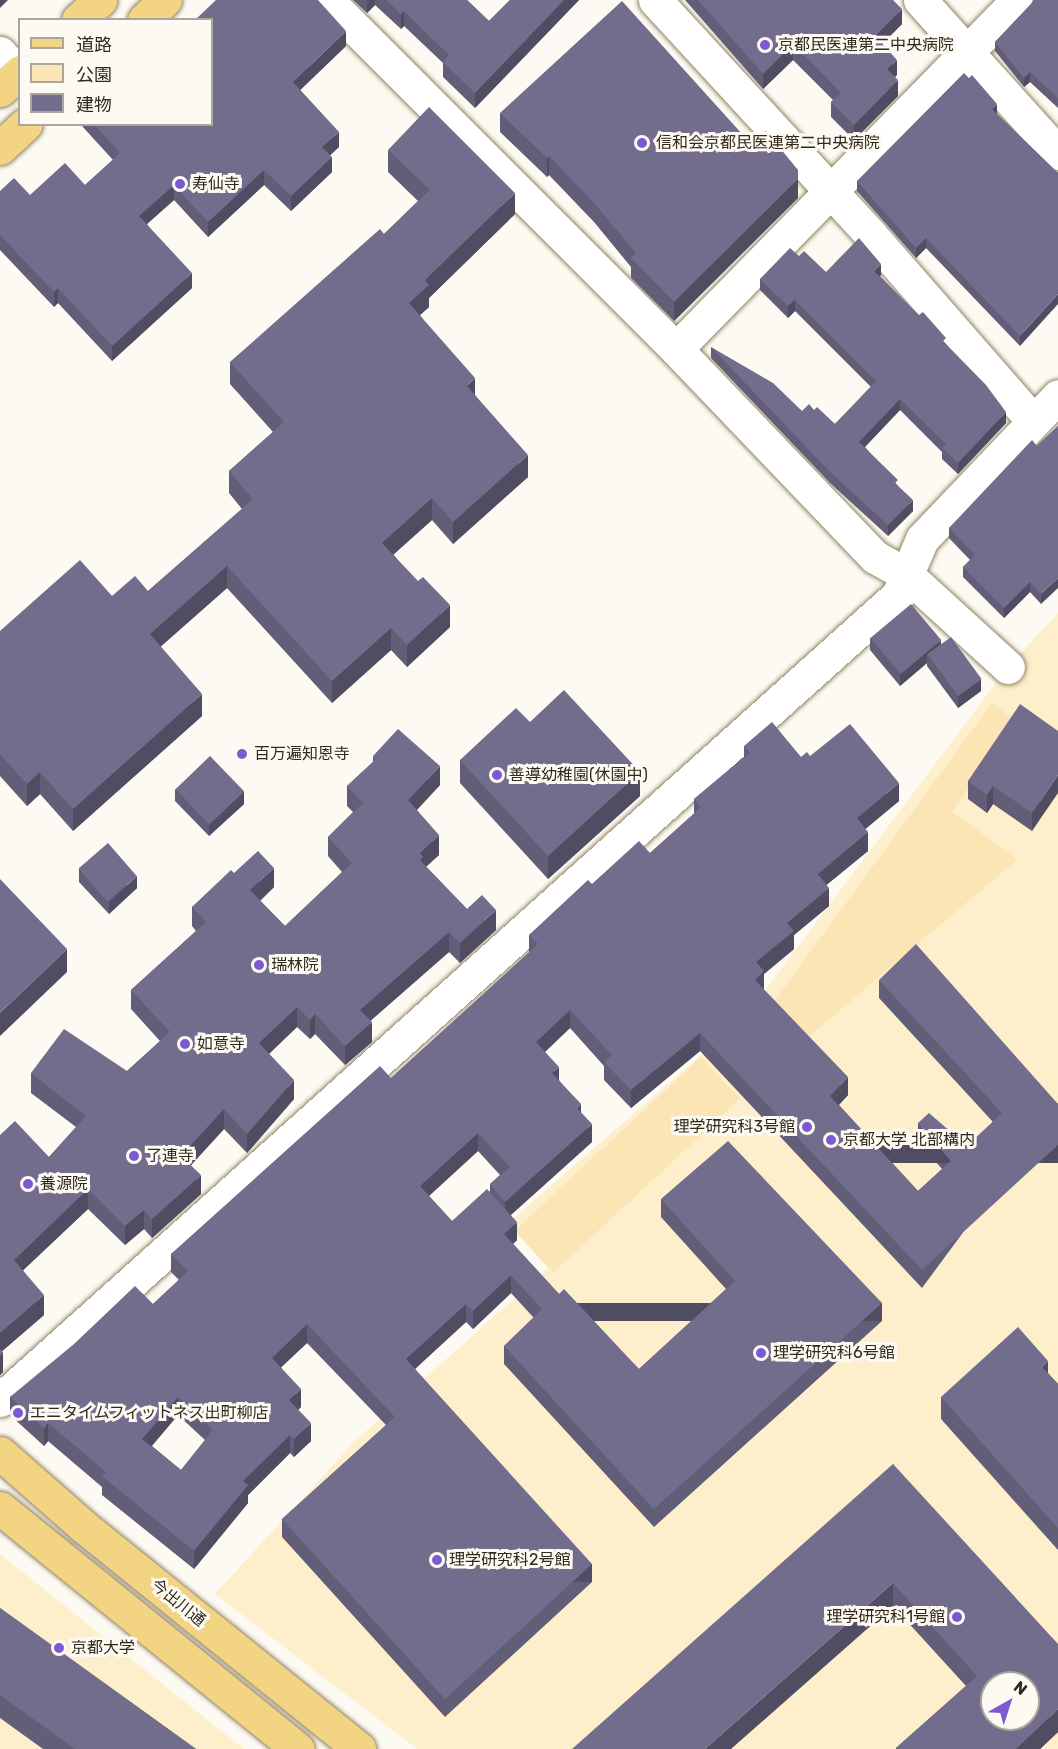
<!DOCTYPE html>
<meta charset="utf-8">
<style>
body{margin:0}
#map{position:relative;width:1058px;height:1749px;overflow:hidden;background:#fdfaf3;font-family:Rubik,"Noto Sans JP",sans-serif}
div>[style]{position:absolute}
.built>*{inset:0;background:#fdeecc}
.green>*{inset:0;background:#fce5b5;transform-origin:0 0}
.roads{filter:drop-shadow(0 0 2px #918363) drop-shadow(0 0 2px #918363)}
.minor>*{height:33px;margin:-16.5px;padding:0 16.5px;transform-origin:16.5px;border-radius:16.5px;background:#fff}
.major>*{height:33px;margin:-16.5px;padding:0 16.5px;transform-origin:16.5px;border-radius:16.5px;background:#f3d482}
.wall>*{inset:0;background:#625e78}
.shaded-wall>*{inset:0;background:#504c62;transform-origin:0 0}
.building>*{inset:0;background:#726d8c;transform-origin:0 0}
.dots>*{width:16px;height:16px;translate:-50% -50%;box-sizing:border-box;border:3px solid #fdfaf3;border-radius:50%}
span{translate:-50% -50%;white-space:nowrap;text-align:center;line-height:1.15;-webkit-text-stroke:6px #fdfaf3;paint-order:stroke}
.poi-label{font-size:16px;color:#30291c}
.left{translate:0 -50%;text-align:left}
.right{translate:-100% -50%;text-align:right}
.street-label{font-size:16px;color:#30291c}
.legend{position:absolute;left:18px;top:18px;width:195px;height:108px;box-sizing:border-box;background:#fdfaf3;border:2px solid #aba69d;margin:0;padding:8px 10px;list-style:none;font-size:18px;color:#30291c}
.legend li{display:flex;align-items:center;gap:12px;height:30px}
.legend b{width:30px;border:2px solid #aba69d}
.north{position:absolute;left:980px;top:1671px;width:60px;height:60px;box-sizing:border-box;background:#fdfaf3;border:2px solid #aba69d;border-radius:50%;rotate:39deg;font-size:16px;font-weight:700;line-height:24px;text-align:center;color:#30291c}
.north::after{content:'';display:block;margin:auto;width:21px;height:27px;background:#7c59d3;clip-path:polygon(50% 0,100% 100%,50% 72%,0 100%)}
</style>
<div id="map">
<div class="built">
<i style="clip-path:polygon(evenodd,1058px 613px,1058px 1749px,417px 1749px,215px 1594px,353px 1443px,548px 1268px,508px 1223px,745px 1017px,1008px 667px,1058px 613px,992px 1683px,1028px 1683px,1028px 1719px,992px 1719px,992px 1683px)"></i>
<i style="clip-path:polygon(0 1554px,235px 1742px,244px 1749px,0 1749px)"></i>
</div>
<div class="green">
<i style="clip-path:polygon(992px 703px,1015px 720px,952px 812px,1018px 859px,808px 1037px,773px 1003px)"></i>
<i style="left:701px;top:1057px;width:57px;height:255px;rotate:47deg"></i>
</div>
<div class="roads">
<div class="minor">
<i style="left:327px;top:0;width:494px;rotate:45deg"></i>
<i style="left:676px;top:349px;width:288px;rotate:46.3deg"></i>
<i style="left:875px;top:557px;width:35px;rotate:29deg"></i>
<i style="left:906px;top:574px;width:138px;rotate:42.4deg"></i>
<i style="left:655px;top:0;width:318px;rotate:47.4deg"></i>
<i style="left:870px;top:234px;width:248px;rotate:48.9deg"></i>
<i style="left:920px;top:0;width:206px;rotate:48deg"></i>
<i style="left:0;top:53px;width:28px;rotate:49deg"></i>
<i style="left:676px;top:349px;width:489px;rotate:-45.6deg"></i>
<i style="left:0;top:1400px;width:1206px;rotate:-41.87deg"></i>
<i style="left:898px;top:595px;width:61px;rotate:-66.8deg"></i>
<i style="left:922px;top:539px;width:197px;rotate:-46.4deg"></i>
</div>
<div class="major">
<i style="left:78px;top:20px;width:30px;rotate:-42deg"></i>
<i style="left:144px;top:20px;width:29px;rotate:-44deg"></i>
<i style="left:0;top:90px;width:27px;rotate:-42deg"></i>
<i style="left:0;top:148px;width:35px;rotate:-43deg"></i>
<i style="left:0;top:1453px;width:111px;rotate:41.3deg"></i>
<i style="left:83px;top:1526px;width:355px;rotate:38.9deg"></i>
<i style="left:0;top:1508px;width:383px;rotate:39deg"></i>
</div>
</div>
<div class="wall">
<i style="clip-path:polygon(353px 0,467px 0,489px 21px,510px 0,579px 0,475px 108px,443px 77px,443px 63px,404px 26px,401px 29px,375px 5px,367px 13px)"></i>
<i style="clip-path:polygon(685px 0,893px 0,902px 24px,882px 44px,897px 75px,895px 77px,898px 96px,854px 140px,831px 117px,831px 102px,833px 100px,793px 60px,763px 89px)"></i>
<i style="clip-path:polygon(1058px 0,1058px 108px,1030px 82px,1024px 87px,995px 51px,995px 42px,1031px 4px)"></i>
<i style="clip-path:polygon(346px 46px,300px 90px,339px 147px,330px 155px,332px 172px,291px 211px,264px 185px,208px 237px,174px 200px,147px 224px,192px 288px,112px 361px,58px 303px,54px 307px,0 250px,0 191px,30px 195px,85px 185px,113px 160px,82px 126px,82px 124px,212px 124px)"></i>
<i style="clip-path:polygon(500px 113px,752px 145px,798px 189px,798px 198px,674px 321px,631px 278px,631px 267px,594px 222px,549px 175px,547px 177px,500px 132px)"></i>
<i style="clip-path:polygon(997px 114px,1058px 173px,1020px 346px,926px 248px,916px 258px,857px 191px,857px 181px)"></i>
<i style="clip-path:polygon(388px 150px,515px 214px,429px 298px,429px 307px,420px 315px,475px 395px,528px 477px,453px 544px,432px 520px,393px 554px,450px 627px,407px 667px,391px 650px,332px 703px,227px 588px,160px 647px,202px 716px,73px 831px,40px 794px,27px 806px,0 776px,0 631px,112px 596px,148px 591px,242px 509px,229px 493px,229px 471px,273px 432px,230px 384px,230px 362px,384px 234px,418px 201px,388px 172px)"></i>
<i style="clip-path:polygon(799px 256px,826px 272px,881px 275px,880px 276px,946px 344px,1006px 423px,958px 474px,942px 459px,942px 452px,900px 410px,865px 447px,898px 486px,913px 511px,888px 536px,830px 483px,711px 358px,711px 347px,802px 411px,814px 410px,835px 424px,871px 387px,795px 311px,788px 318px,760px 290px,760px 279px)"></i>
<i style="clip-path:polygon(1058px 426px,1041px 604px,1030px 592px,1004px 618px,963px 577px,963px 567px,970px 560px,949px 538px,949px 528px)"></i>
<i style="clip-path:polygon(870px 638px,941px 644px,981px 691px,958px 708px,927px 666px,927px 663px,900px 686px,870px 650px)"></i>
<i style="clip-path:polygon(530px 722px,640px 796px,548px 879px,460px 783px,460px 760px)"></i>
<i style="clip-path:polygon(1058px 731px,1032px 831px,993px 804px,987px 813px,968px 799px,968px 781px)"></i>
<i style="clip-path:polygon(evenodd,744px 746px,801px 757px,810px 756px,899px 801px,865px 829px,868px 851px,826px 885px,829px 906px,794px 935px,794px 949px,764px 974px,764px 990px,848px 1095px,839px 1105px,918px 1191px,942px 1169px,918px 1141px,918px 1123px,967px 1146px,993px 1122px,879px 998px,879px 980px,1058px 1104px,922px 1288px,700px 1051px,631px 1108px,604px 1080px,604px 1066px,570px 1028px,545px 1052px,559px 1080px,581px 1113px,592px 1142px,511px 1215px,517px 1240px,513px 1244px,559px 1294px,639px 1369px,726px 1289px,661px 1217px,661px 1199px,882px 1321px,654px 1527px,504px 1364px,504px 1346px,534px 1318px,511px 1293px,473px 1329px,466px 1322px,415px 1369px,592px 1582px,445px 1717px,282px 1537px,282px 1519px,386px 1425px,307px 1343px,281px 1367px,301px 1407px,298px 1410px,311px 1441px,294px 1457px,290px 1453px,248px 1495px,248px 1503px,194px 1569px,102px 1495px,102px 1487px,48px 1441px,44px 1446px,10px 1415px,10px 1397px,153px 1304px,179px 1280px,171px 1272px,171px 1254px,391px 1078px,529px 953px,529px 935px,592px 884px,650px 853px,694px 814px,694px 799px,744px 757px,744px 746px,478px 1151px,500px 1175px,490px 1184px,490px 1191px,452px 1221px,429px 1196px,478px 1151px,744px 746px,178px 1415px,205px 1440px,181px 1470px,152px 1446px,178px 1415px)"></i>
<i style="clip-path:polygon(373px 756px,440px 785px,417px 810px,439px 855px,426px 867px,467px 909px,496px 930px,460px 963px,449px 952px,370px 1021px,372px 1042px,345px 1065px,315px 1034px,310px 1039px,297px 1027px,269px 1054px,294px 1099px,247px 1153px,224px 1129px,191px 1165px,201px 1194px,152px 1238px,144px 1229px,125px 1245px,88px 1209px,23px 1270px,44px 1315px,2px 1351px,3px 1372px,0 1375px,0 1135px,49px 1157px,76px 1127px,31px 1093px,31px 1073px,127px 1071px,160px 1041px,131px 1009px,131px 990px,196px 931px,192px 926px,192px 907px,234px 873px,274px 887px,260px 901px,285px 926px,342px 872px,328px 856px,328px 837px,353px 812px,347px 806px,347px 786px,373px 762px)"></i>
<i style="clip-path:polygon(175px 789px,244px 804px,209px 836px,175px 801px)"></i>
<i style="clip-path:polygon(79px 869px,137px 888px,109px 914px,79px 882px)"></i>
<i style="clip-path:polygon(1048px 1373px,1058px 1384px,1058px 1550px,941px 1419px,941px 1397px)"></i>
<i style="clip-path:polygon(893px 1464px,1058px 1732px,1040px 1749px,896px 1749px,896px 1748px,966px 1686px,893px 1606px)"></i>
<i style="clip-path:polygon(0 1608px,196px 1749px,43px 1749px,0 1718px)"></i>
</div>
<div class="shaded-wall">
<i style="clip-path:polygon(0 0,8px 0,0 8px)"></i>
<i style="clip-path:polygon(367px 0,375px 0,375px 5px,367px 13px)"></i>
<i style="clip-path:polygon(564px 0,579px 0,475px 108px,475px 93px)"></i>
<i style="clip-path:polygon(902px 9px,902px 24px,875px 51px,875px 36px)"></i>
<i style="clip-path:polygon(404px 11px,404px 26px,401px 29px,401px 14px)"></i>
<i style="clip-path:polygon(346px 31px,346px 46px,293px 97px,293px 82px)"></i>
<i style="clip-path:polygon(793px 44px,793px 60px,763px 89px,763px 74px)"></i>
<i style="clip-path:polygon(897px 60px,897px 75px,887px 84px,887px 69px)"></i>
<i style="clip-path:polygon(1030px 72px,1030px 82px,1024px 87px,1024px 78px)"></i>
<i style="clip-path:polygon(898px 80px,898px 96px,854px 140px,854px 125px)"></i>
<i style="clip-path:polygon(997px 104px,997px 114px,992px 119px,992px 109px)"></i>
<i style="clip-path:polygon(339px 132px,339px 147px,322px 163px,322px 147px)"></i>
<i style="clip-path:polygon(549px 156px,549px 175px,547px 177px,547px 158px)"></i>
<i style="clip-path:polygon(332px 157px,332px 172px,291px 211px,291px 196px)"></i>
<i style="clip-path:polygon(264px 170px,264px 185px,208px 237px,208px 222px)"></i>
<i style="clip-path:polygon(798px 170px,798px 198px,674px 321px,674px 302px)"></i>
<i style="clip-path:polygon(174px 185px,174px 200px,139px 231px,139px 216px)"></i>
<i style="clip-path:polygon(515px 193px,515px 214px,429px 298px,429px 307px,409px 325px,409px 303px,425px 280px)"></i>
<i style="clip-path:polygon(926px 238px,926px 248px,916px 258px,916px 248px)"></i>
<i style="clip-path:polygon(881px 264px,881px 275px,874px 282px,874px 271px)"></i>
<i style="clip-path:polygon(192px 273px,192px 288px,112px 361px,112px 346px)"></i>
<i style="clip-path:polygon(58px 288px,58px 303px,54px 307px,54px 292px)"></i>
<i style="clip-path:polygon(1058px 294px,1058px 304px,1020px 346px,1020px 336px)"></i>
<i style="clip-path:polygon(795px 300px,795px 311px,788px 318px,788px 306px)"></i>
<i style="clip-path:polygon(475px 378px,475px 400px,467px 386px)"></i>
<i style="clip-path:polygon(900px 399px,900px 410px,859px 453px,859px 442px)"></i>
<i style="clip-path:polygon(1006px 412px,1006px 423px,958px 474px,958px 463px)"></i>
<i style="clip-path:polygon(528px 455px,528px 477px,453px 544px,453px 522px)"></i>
<i style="clip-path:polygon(432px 498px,432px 520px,382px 565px,382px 543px)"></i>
<i style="clip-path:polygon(913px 500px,913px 511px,888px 536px,888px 525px)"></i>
<i style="clip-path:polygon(227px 566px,227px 588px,150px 656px,150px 634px)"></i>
<i style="clip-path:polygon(1058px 578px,1058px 588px,1041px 604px,1041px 594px)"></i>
<i style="clip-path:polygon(1030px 582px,1030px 592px,1004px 618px,1004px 608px)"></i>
<i style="clip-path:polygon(450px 605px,450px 627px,407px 667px,407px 645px)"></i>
<i style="clip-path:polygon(391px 628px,391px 650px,332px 703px,332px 681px)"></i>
<i style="clip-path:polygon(941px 640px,941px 652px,927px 654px,927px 663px,900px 686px,900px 674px)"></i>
<i style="clip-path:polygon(981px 679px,981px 691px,958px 708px,958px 696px)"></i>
<i style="clip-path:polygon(202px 694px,202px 716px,73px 831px,73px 809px)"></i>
<i style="clip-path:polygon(440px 766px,440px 785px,408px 819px,408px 800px)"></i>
<i style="clip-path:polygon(40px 772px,40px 794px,27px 806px,27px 784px)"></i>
<i style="clip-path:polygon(640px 772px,640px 796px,548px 879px,548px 856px)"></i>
<i style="clip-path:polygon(1058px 775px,1058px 793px,1032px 831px,1032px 813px)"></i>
<i style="clip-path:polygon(899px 783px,899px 801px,857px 836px,857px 818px)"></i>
<i style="clip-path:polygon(993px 786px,993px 804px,987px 813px,987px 795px)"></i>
<i style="clip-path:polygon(244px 791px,244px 804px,209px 836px,209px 824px)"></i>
<i style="clip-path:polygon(868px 832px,868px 851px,818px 892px,818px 874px)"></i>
<i style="clip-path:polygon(439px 835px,439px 855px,423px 869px,420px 879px,420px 853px)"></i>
<i style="clip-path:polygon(274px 868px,274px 887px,250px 910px,250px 890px)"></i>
<i style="clip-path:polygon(137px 876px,137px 888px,109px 914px,109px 902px)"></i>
<i style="clip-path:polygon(829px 888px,829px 906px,794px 935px,794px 949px,764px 974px,764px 990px,755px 998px,756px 962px,787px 923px)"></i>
<i style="clip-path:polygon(496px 910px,496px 930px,460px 963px,460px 943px)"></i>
<i style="clip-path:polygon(449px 932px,449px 952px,360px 1030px,360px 1010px)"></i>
<i style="clip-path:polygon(67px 949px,67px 972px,0 1036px,0 1013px)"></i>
<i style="clip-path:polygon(297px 1007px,297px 1027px,259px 1063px,259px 1043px)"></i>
<i style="clip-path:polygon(570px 1010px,570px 1028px,536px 1060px,536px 1042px)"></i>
<i style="clip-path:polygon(315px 1014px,315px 1034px,310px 1039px,310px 1020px)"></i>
<i style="clip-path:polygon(372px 1022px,372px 1042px,345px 1065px,345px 1046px)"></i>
<i style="clip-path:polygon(700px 1033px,700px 1051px,631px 1108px,631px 1090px)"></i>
<i style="clip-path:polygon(559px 1067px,559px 1085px,552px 1073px)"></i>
<i style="clip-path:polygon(848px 1077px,848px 1095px,830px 1114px,830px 1096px)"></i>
<i style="clip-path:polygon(294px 1080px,294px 1099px,247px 1153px,247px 1134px)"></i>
<i style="clip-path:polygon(581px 1104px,581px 1122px,577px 1108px)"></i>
<i style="clip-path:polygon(224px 1109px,224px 1129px,181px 1176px,181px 1156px)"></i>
<i style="clip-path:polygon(592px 1124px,592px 1142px,505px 1220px,505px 1202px)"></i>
<i style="clip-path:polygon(478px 1133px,478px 1151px,420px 1204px,420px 1186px)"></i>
<i style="left:1058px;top:1145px;width:18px;height:185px;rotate:90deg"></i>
<i style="clip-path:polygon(201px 1175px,201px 1194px,152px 1238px,152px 1219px)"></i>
<i style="clip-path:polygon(88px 1189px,88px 1209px,14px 1279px,14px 1260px)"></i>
<i style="clip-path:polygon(144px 1210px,144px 1229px,125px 1245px,125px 1226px)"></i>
<i style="clip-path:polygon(517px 1222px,517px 1240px,504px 1252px,504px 1234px)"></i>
<i style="clip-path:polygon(511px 1275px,511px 1293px,473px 1329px,473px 1311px)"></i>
<i style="clip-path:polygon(44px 1295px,44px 1315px,0 1353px,0 1333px)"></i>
<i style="left:882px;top:1303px;width:18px;height:307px;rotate:90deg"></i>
<i style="clip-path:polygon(466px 1304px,466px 1322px,406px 1377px,406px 1359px)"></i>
<i style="clip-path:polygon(307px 1324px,307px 1343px,272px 1376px,272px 1358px)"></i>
<i style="clip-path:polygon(3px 1352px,3px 1372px,0 1375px,0 1356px)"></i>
<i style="clip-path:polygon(1048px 1361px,1048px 1383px,1042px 1367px)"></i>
<i style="clip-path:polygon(301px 1389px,301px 1407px,289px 1418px,289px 1400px)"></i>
<i style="clip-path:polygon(178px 1397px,178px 1415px,142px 1457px,142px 1439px)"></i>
<i style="clip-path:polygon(48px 1423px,48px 1441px,44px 1446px,44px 1428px)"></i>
<i style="clip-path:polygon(311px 1423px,311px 1441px,294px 1457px,294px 1439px)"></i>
<i style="clip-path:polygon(290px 1435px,290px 1453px,248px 1495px,248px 1503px,194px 1569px,194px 1551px,243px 1481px)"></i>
<i style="left:592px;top:1564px;width:18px;height:200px;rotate:90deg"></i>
<i style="clip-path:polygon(893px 1583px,893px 1606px,731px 1749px,705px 1749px)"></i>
<i style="clip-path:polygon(1058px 1709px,1058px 1732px,1040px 1749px,1016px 1749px)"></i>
</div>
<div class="building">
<i style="clip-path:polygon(216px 0,318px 0,346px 31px,293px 82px,339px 132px,322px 147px,332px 157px,291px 196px,264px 170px,208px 222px,174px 185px,139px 216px,192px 273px,112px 346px,58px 288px,54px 292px,0 235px,0 191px,14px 178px,30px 195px,65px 163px,85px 185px,120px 153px,94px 124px,212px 124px,212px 20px,195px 20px)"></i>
<i style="clip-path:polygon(386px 0,467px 0,489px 21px,510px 0,564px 0,475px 93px,443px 62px,449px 55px,404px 11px,401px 14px)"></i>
<i style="clip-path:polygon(698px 0,893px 0,902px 9px,875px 36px,897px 60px,887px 69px,898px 80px,854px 125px,831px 102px,841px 93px,793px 44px,763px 74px)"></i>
<i style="clip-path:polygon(1033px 0,1058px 0,1058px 98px,1030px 72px,1024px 78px,995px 42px,1031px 4px)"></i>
<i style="clip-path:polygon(622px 1px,752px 145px,766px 131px,798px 170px,798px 179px,674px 302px,631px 258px,636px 253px,594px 203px,549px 156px,547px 158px,500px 113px)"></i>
<i style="clip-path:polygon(964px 73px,969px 78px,972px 75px,997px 104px,992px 109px,1058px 173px,1058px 294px,1020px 336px,926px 238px,916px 248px,857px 181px)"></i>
<i style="clip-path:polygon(429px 107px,515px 193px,425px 280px,429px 285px,409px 303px,475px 378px,467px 386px,528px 455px,453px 522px,432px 498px,382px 543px,418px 581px,423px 577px,450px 605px,407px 645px,391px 628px,332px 681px,227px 566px,150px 634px,202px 694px,73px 809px,40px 772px,27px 784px,0 754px,0 631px,80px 560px,112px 596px,135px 576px,148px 591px,253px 499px,229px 471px,284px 422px,230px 362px,380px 229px,384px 234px,430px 190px,388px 150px)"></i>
<i style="clip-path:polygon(859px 238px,881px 264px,874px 271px,919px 315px,923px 312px,946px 338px,943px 341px,986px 385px,1006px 412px,958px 463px,942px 448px,946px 444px,900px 399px,859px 442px,898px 480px,895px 483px,913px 500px,888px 525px,830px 472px,711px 347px,773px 383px,802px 411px,809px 404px,814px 410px,817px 407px,835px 424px,876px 381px,795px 300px,788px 306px,760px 279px,790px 248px,799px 256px,804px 251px,826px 272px)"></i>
<i style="clip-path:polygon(1058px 426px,1058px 578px,1041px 594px,1030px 582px,1004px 608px,963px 567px,975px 555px,949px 528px,1032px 440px,1037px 446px)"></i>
<i style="left:911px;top:604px;width:47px;height:53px;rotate:50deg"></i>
<i style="left:951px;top:637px;width:52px;height:29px;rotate:54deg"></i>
<i style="clip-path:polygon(564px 690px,640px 772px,548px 856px,460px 760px,516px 708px,530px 722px)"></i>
<i style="clip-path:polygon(1020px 704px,1058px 731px,1058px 775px,1032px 813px,993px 786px,987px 795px,968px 781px)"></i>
<i style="clip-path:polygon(evenodd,772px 722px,801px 757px,807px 752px,810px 756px,850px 724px,899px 783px,857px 818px,868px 832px,818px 874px,829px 888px,787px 923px,794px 931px,756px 962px,764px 971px,755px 980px,848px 1077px,830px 1096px,918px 1191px,951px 1161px,918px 1123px,929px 1113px,967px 1146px,1002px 1113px,879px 980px,916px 944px,1058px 1104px,1058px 1145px,922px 1270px,700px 1033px,631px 1090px,604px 1062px,612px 1055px,570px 1010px,536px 1042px,559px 1067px,552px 1073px,581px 1104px,577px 1108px,592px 1124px,505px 1202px,490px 1184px,510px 1167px,478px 1133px,420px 1186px,452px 1221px,487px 1189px,517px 1222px,504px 1234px,559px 1294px,564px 1289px,639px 1369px,735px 1281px,661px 1199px,728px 1141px,882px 1303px,654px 1509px,504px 1346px,542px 1309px,511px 1275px,473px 1311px,466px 1304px,406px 1359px,592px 1564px,445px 1699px,282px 1519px,395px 1417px,307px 1324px,272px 1358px,301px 1389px,289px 1400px,311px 1423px,294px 1439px,290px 1435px,243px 1481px,248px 1485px,194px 1551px,102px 1476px,106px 1472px,48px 1423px,44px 1428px,10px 1397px,74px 1344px,135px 1286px,153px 1304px,188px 1271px,171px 1254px,380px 1066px,391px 1078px,538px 944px,529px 935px,588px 880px,592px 884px,639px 841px,650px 853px,701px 807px,694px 799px,750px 753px,744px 746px,772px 722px,178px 1397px,213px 1430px,181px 1470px,142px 1439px,178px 1397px)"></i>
<i style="clip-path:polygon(398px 729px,440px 766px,408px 800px,439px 835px,420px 853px,423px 857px,420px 860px,467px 909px,482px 895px,496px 910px,460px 943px,449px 932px,360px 1010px,372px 1022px,345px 1046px,315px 1014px,310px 1020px,297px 1007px,259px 1043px,294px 1080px,247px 1134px,224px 1109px,181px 1156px,201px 1175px,152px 1219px,144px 1210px,125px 1226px,88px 1189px,14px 1260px,44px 1295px,0 1333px,0 1135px,15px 1121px,49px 1157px,86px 1116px,31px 1073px,64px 1029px,127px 1071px,170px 1032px,131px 990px,206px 922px,192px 907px,231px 870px,234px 873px,258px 851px,274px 868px,250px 890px,285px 926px,352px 863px,328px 837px,363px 803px,347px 786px,376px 759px,373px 756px)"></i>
<i style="left:210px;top:756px;width:49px;height:48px;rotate:46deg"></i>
<i style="left:108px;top:843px;width:44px;height:39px;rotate:49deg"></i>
<i style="clip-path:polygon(0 879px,67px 949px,0 1013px)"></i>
<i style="clip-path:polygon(1018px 1327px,1048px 1361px,1042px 1367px,1058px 1384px,1058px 1528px,941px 1397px)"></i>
<i style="clip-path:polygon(0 1349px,3px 1352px,0 1356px)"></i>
<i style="clip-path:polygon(evenodd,893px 1464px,1058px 1644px,1058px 1709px,1016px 1749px,897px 1749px,896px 1748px,977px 1676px,893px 1583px,705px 1749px,572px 1749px,893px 1464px,992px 1683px,1028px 1683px,1028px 1719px,992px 1719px,992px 1683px)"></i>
<i style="clip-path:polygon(0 1608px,196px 1749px,75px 1749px,0 1695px)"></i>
</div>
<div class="dots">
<i style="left:765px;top:45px;background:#7c59d3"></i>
<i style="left:642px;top:143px;background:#7c59d3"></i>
<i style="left:180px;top:184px;background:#7c59d3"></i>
<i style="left:242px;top:754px;background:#7c59d3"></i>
<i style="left:497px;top:775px;background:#7c59d3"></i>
<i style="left:259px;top:965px;background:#7c59d3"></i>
<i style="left:185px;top:1044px;background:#7c59d3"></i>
<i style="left:807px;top:1127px;background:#7c59d3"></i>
<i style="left:831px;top:1140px;background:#7c59d3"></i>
<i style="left:134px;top:1156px;background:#7c59d3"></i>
<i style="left:28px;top:1184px;background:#7c59d3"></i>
<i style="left:761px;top:1353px;background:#7c59d3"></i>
<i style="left:18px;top:1413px;background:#7c59d3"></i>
<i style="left:437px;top:1560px;background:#7c59d3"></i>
<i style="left:957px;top:1617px;background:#7c59d3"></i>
<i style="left:59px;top:1648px;background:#7c59d3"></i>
</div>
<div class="poi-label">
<span class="left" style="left:778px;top:45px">京都民医連第二中央病院</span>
<span class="left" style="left:656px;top:143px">信和会京都民医連第二中央病院</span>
<span class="left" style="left:192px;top:184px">寿仙寺</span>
<span class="left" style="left:254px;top:754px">百万遍知恩寺</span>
<span class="left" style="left:509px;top:775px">善導幼稚園(休園中)</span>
<span class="left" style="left:271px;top:965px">瑞林院</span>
<span class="left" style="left:197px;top:1044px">如意寺</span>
<span class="right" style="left:795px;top:1127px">理学研究科3号館</span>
<span class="left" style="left:843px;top:1140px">京都大学 北部構内</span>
<span class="left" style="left:146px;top:1156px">了連寺</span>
<span class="left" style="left:40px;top:1184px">養源院</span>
<span class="left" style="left:773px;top:1353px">理学研究科6号館</span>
<span class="left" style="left:30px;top:1413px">エニタイムフィットネス出町柳店</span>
<span class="left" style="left:449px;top:1560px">理学研究科2号館</span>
<span class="right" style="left:945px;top:1617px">理学研究科1号館</span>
<span class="left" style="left:71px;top:1648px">京都大学</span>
</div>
<div class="street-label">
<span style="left:178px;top:1603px;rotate:39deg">今出川通</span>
</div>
<ul class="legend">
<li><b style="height:8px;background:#f3d482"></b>道路</li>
<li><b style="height:16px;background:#fce5b5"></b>公園</li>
<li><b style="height:16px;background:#726d8c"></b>建物</li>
</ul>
<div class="north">N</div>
</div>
